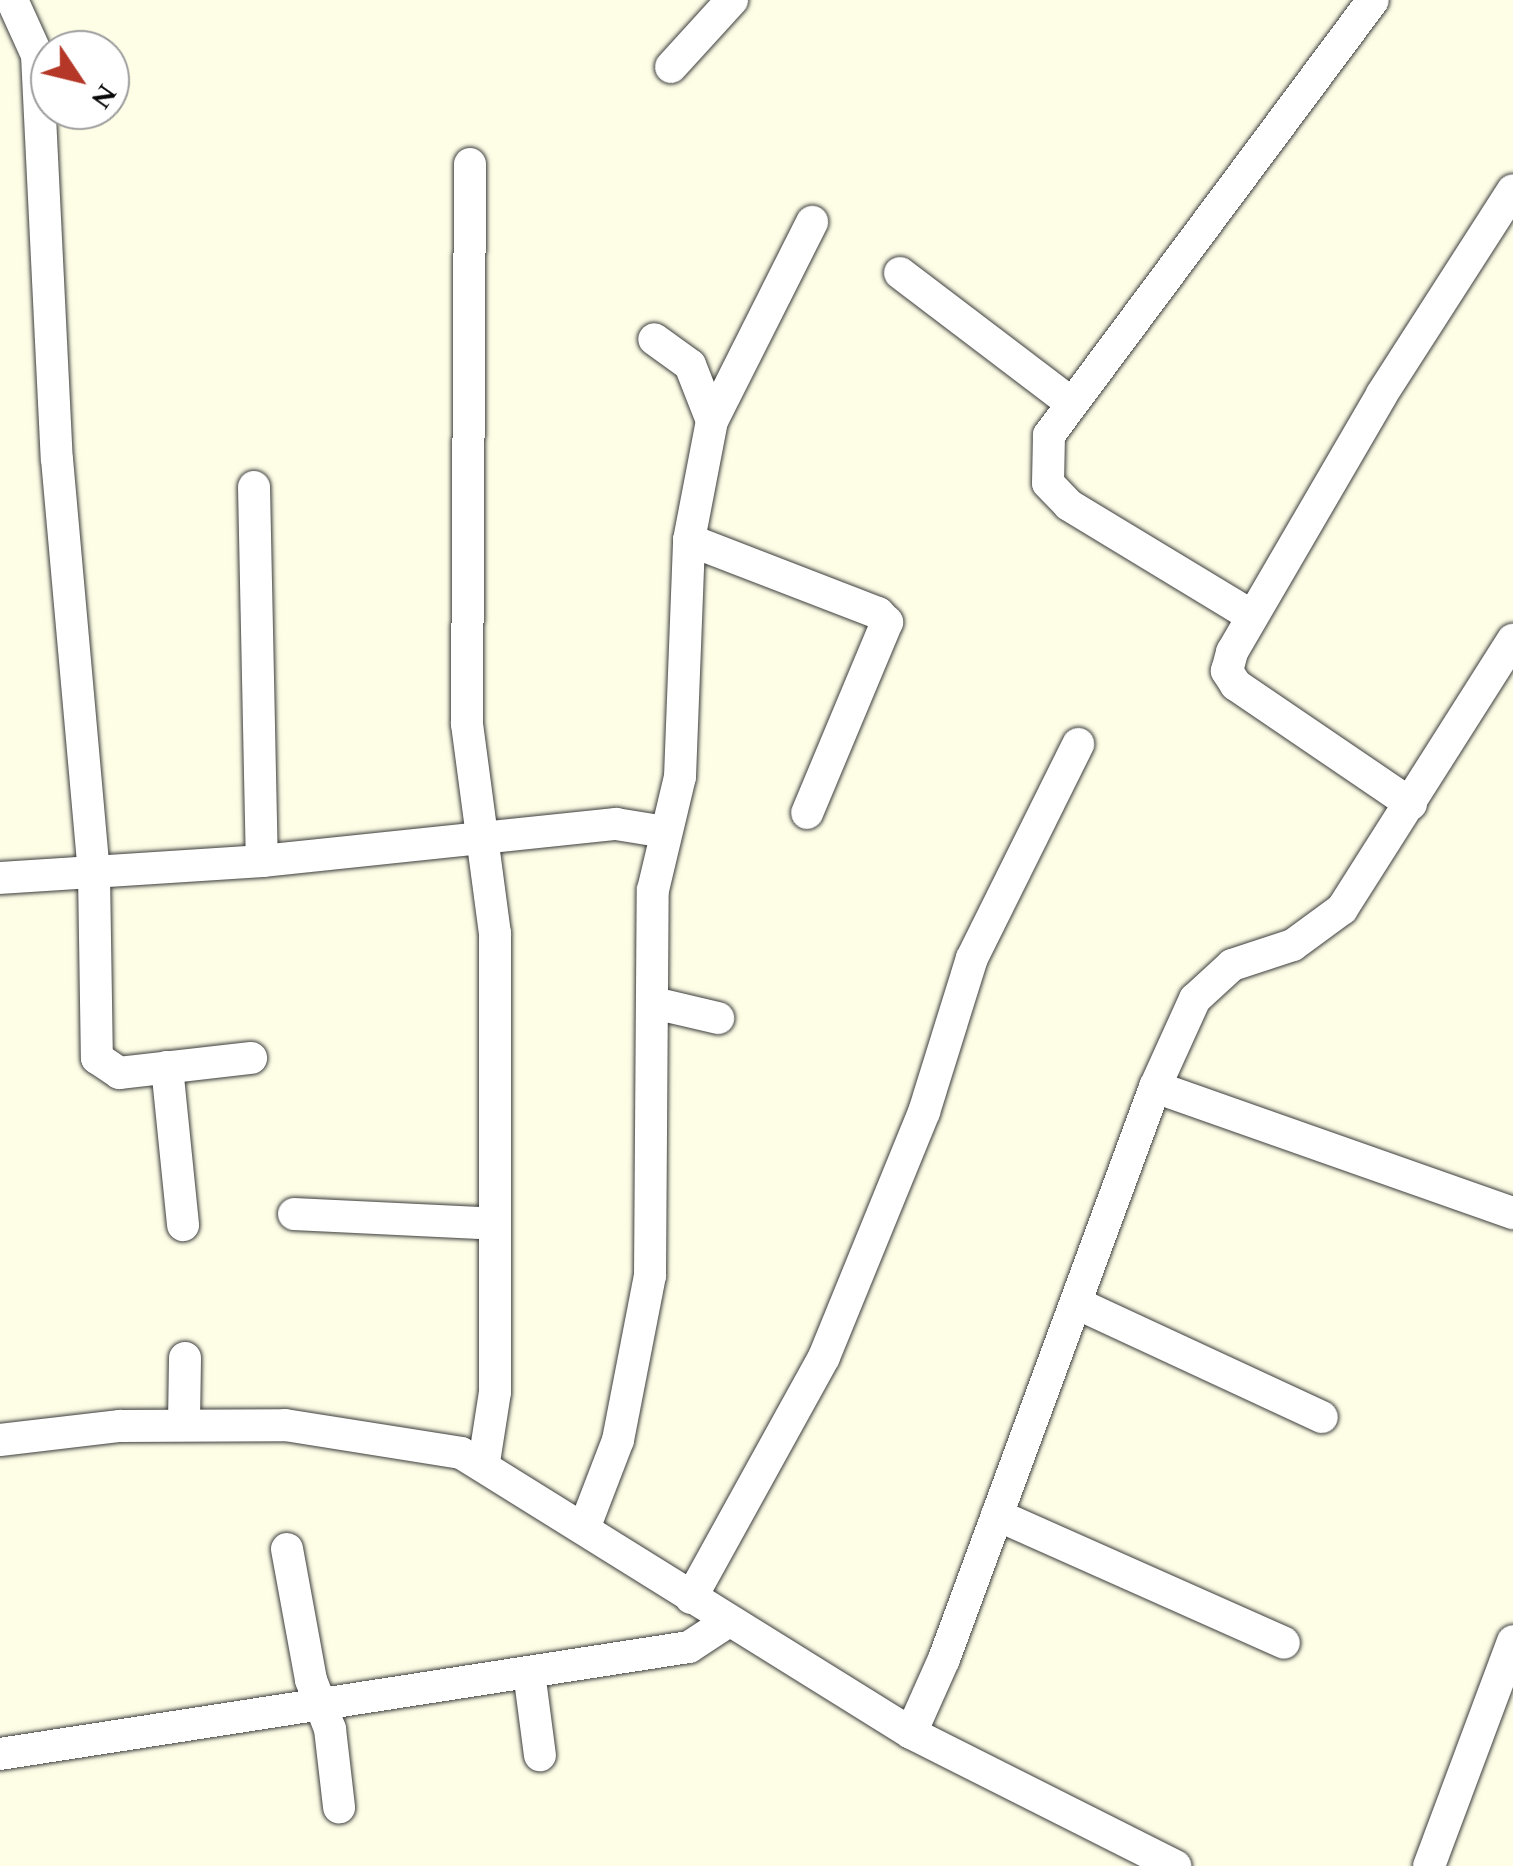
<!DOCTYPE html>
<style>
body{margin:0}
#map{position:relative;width:1513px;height:1866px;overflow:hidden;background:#fefee7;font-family:Spectral,serif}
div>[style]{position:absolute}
.roads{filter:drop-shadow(0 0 2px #3c3c3c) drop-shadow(0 0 2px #3c3c3c)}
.minor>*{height:32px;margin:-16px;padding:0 16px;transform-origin:16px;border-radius:16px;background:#fff}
span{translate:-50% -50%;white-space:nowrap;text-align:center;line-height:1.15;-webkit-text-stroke:10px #fff;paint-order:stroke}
.north{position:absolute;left:30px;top:30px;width:100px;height:100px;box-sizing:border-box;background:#fff;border:2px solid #9d9d9d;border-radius:50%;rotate:125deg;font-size:28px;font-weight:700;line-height:40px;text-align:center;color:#090909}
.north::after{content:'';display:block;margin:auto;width:35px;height:45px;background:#b43727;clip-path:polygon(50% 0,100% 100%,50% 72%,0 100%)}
</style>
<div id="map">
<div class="roads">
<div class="minor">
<i style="left:12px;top:0;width:60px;rotate:65.6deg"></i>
<i style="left:37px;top:55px;width:404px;rotate:87.2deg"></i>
<i style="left:57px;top:459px;width:417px;rotate:84.9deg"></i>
<i style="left:94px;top:874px;width:184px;rotate:89.1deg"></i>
<i style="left:97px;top:1058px;width:27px;rotate:34deg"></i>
<i style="left:119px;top:1073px;width:133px;rotate:-6.5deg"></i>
<i style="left:671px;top:67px;width:91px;rotate:-47.7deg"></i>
<i style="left:470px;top:164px;width:560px;rotate:90.31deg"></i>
<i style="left:467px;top:724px;width:211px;rotate:82.4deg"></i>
<i style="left:495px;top:933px;width:459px;rotate:90deg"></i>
<i style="left:495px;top:1392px;width:71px;rotate:98.9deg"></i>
<i style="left:900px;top:273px;width:215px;rotate:37.2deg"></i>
<i style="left:712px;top:421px;width:223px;rotate:-63.3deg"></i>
<i style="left:254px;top:487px;width:374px;rotate:88.8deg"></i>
<i style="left:689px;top:540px;width:203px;rotate:21.1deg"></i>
<i style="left:878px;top:613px;width:13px;rotate:45deg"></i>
<i style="left:887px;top:622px;width:207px;rotate:112.7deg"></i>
<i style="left:1252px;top:616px;width:214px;rotate:-148.8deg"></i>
<i style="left:1069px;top:505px;width:30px;rotate:-134deg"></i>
<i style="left:1048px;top:483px;width:48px;rotate:-88.8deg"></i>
<i style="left:1049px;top:435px;width:542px;rotate:-53.32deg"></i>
<i style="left:1411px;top:804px;width:212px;rotate:-145.8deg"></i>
<i style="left:1236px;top:685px;width:17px;rotate:-123deg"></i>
<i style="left:1227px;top:671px;width:20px;rotate:-75deg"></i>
<i style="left:1232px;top:652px;width:298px;rotate:-59.8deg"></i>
<i style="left:1382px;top:394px;width:242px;rotate:-57.3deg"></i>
<i style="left:0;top:878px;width:263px;rotate:-3.7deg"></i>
<i style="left:262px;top:861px;width:356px;rotate:-6deg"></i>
<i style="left:616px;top:824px;width:50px;rotate:9.3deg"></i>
<i style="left:654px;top:1003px;width:66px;rotate:13.2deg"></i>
<i style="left:167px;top:1067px;width:159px;rotate:84.2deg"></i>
<i style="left:1155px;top:1087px;width:380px;rotate:19.4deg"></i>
<i style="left:294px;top:1214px;width:201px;rotate:2.8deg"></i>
<i style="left:1076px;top:1303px;width:271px;rotate:24.9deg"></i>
<i style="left:184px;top:1423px;width:65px;rotate:-89.1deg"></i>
<i style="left:0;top:1440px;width:121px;rotate:-6.7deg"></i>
<i style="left:120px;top:1426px;width:165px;rotate:-0.3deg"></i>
<i style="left:285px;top:1425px;width:178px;rotate:9deg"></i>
<i style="left:461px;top:1453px;width:530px;rotate:31.89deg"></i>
<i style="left:911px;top:1733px;width:296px;rotate:26.7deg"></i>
<i style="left:997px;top:1515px;width:314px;rotate:24deg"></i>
<i style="left:585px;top:1526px;width:92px;rotate:-69deg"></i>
<i style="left:618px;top:1440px;width:167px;rotate:-79deg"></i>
<i style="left:650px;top:1276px;width:386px;rotate:-89.6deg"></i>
<i style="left:653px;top:890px;width:116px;rotate:-76.6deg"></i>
<i style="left:680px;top:777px;width:237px;rotate:-87.8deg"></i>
<i style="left:689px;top:540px;width:121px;rotate:-79.1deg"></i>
<i style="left:712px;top:421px;width:60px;rotate:-111.4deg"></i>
<i style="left:690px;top:365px;width:44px;rotate:-144.2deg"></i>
<i style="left:287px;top:1549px;width:133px;rotate:79.6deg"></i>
<i style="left:311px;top:1680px;width:53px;rotate:68.8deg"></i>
<i style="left:330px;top:1729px;width:79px;rotate:83.4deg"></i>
<i style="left:691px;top:1598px;width:275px;rotate:-61.1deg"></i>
<i style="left:824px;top:1357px;width:265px;rotate:-67.8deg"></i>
<i style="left:924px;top:1112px;width:161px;rotate:-72.7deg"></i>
<i style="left:972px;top:958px;width:239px;rotate:-63.6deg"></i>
<i style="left:529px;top:1672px;width:84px;rotate:82.5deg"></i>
<i style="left:911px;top:1733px;width:81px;rotate:-66deg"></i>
<i style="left:944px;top:1659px;width:610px;rotate:-69.75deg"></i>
<i style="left:1155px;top:1087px;width:97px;rotate:-65.6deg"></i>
<i style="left:1195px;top:999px;width:50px;rotate:-42.6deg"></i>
<i style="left:1232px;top:965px;width:64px;rotate:-18.2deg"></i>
<i style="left:1293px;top:945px;width:61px;rotate:-36.3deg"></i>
<i style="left:1342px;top:909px;width:319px;rotate:-57.6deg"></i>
<i style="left:0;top:1754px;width:697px;rotate:-8.83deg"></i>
<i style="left:689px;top:1647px;width:45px;rotate:-33.3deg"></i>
<i style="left:1429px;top:1866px;width:240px;rotate:-69.5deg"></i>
</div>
</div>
<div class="north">N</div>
</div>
